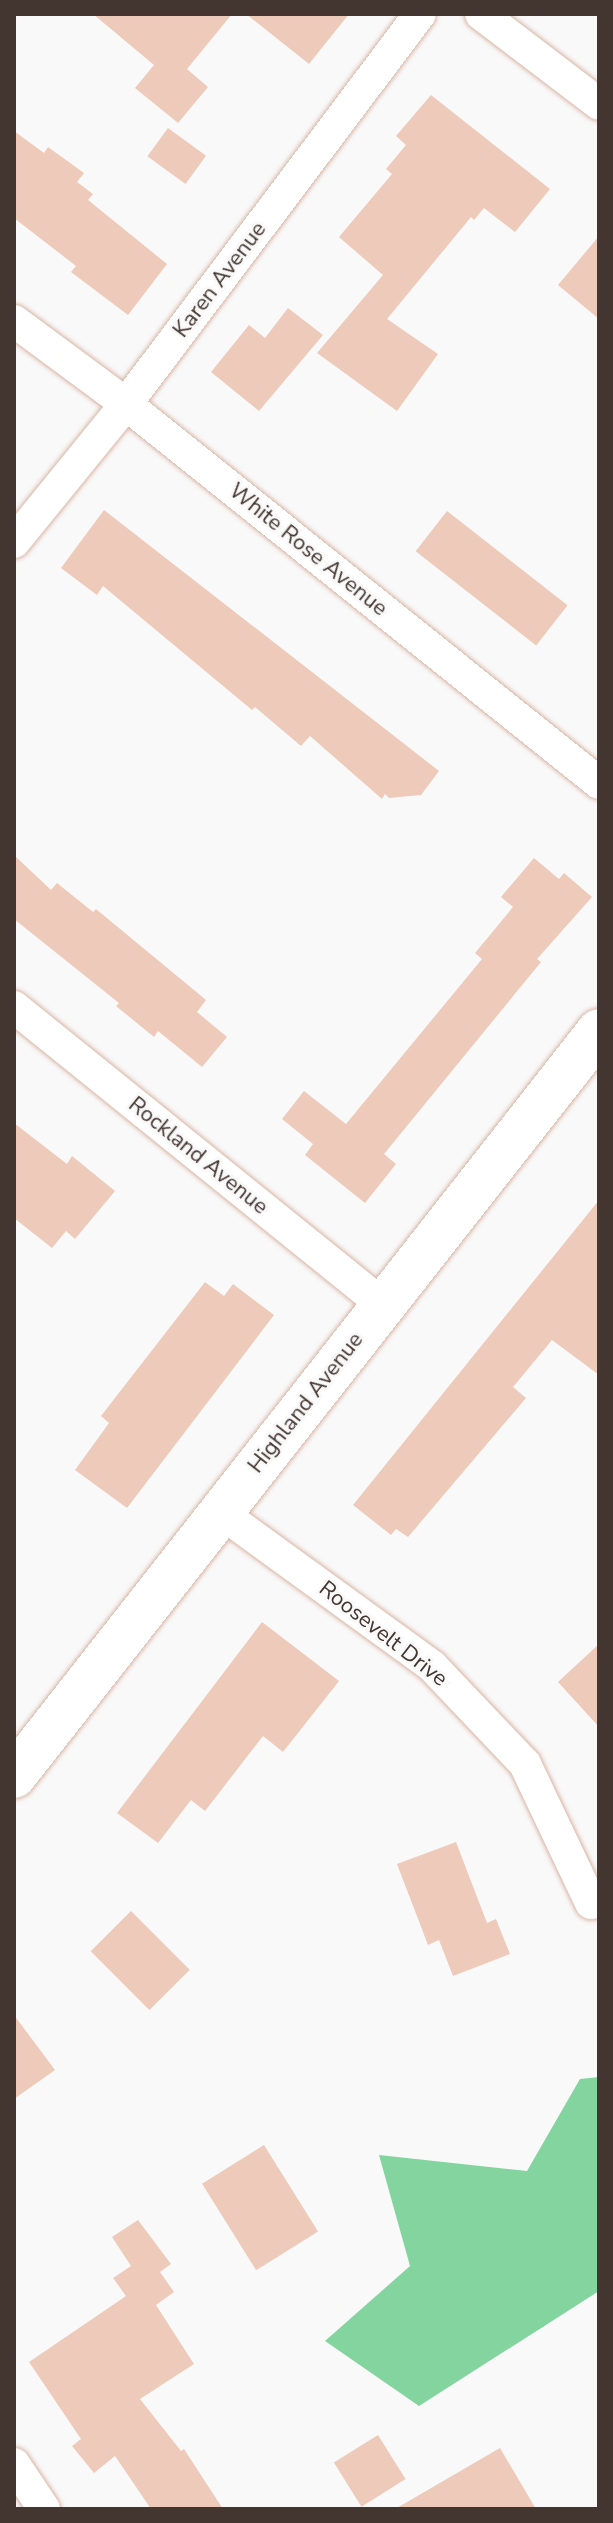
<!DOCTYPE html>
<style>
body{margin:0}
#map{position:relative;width:613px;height:2523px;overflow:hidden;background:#f9f9f9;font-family:"Nunito Sans",sans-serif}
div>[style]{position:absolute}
.forest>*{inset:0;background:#83d49f}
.building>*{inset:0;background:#eecaba;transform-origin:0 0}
.roads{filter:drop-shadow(0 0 2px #d8b5a5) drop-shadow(0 0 2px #d8b5a5)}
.street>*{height:32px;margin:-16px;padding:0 16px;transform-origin:16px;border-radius:16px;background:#fff}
.secondary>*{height:44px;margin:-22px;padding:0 22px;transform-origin:22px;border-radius:22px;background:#fff}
span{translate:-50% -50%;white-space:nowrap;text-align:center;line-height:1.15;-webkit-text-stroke:6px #f9f9f9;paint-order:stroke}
.street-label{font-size:22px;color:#43352f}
.frame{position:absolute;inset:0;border:16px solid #43352f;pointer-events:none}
</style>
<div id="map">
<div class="forest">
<i style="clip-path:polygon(599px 2077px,599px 2291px,419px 2406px,325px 2341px,410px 2266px,379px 2155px,527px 2171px,580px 2079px)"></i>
</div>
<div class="building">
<i style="clip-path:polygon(93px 14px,232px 14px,187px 69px,208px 87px,178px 123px,135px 88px,154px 65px)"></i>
<i style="clip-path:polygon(246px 14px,349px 14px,309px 64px)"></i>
<i style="clip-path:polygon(431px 95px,550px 189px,515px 232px,484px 208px,474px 220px,471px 217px,387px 319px,438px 354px,397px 411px,317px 353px,383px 275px,339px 237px,392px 174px,386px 169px,406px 145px,396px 136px)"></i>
<i style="left:168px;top:128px;width:47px;height:35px;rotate:36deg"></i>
<i style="clip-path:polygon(14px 131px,44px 153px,48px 147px,84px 173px,77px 182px,93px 194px,88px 200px,167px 264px,128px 315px,71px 272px,76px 266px,14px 218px)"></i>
<i style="clip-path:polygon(599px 236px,599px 319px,558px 285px)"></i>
<i style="clip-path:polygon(288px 308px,323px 335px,259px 411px,211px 372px,249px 325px,265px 338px)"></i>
<i style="clip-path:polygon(104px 510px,439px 771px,421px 795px,389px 798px,385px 794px,382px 799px,310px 736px,301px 746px,255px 707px,252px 710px,103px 586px,97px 595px,61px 568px)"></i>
<i style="left:447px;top:511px;width:153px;height:51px;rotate:38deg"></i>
<i style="clip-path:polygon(14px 855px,51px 890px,57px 883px,93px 912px,96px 909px,206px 1000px,197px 1012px,227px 1037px,202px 1067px,158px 1031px,154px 1037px,116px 1006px,119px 1003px,14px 919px)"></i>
<i style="clip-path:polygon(534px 858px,559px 879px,564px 873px,592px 897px,537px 959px,541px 962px,384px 1154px,396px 1164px,365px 1203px,305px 1155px,313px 1144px,282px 1119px,304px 1091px,346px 1124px,482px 959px,475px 953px,513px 907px,501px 897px)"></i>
<i style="clip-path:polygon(14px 1123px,67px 1164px,72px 1156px,115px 1191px,75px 1239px,66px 1231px,52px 1248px,14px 1218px)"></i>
<i style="clip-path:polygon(599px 1200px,599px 1375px,552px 1340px,513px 1387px,526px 1398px,408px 1537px,396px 1529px,391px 1535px,353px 1505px)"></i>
<i style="clip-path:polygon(205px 1282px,224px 1296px,233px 1284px,274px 1315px,127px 1508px,75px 1470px,109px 1423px,101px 1416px)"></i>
<i style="clip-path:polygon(262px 1622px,339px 1681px,283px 1752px,263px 1736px,205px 1811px,191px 1800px,158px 1843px,117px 1813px)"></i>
<i style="clip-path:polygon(599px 1644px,599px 1727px,558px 1682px)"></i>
<i style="clip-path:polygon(456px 1842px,487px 1923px,496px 1919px,510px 1954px,453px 1976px,439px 1940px,428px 1945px,397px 1864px)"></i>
<i style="left:131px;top:1911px;width:83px;height:57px;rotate:45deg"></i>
<i style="clip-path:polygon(14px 2015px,55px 2070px,14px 2099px)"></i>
<i style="left:264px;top:2145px;width:102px;height:73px;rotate:58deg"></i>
<i style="clip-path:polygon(138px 2220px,171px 2264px,160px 2272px,174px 2292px,156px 2305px,194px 2364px,140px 2399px,181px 2451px,184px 2449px,223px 2509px,151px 2509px,115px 2456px,94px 2473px,72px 2446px,81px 2439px,29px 2362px,126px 2296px,113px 2278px,131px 2266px,112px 2237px)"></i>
<i style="left:378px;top:2435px;width:52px;height:52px;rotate:58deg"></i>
<i style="clip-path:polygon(500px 2448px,536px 2509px,395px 2509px)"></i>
</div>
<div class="roads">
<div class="street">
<i style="left:481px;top:14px;width:148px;rotate:37.3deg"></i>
<i style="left:14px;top:321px;width:139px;rotate:36.5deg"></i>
<i style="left:126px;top:404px;width:606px;rotate:38.7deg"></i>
<i style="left:14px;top:542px;width:178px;rotate:-50.9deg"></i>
<i style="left:126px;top:404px;width:488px;rotate:-53deg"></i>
<i style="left:14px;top:1007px;width:474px;rotate:38.9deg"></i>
<i style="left:220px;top:1512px;width:262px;rotate:36deg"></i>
<i style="left:432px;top:1666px;width:135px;rotate:46.5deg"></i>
<i style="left:525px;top:1764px;width:154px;rotate:64.6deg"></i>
<i style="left:14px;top:2464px;width:54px;rotate:56.3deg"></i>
</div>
<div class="secondary">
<i style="left:14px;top:1776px;width:947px;rotate:-51.86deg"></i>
</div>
</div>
<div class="street-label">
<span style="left:220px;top:280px;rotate:-53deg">Karen Avenue</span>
<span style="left:308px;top:550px;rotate:39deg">White Rose Avenue</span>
<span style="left:198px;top:1156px;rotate:39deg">Rockland Avenue</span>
<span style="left:306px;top:1403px;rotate:-52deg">Highland Avenue</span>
<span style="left:383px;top:1634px;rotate:38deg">Roosevelt Drive</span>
</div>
<div class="frame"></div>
</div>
